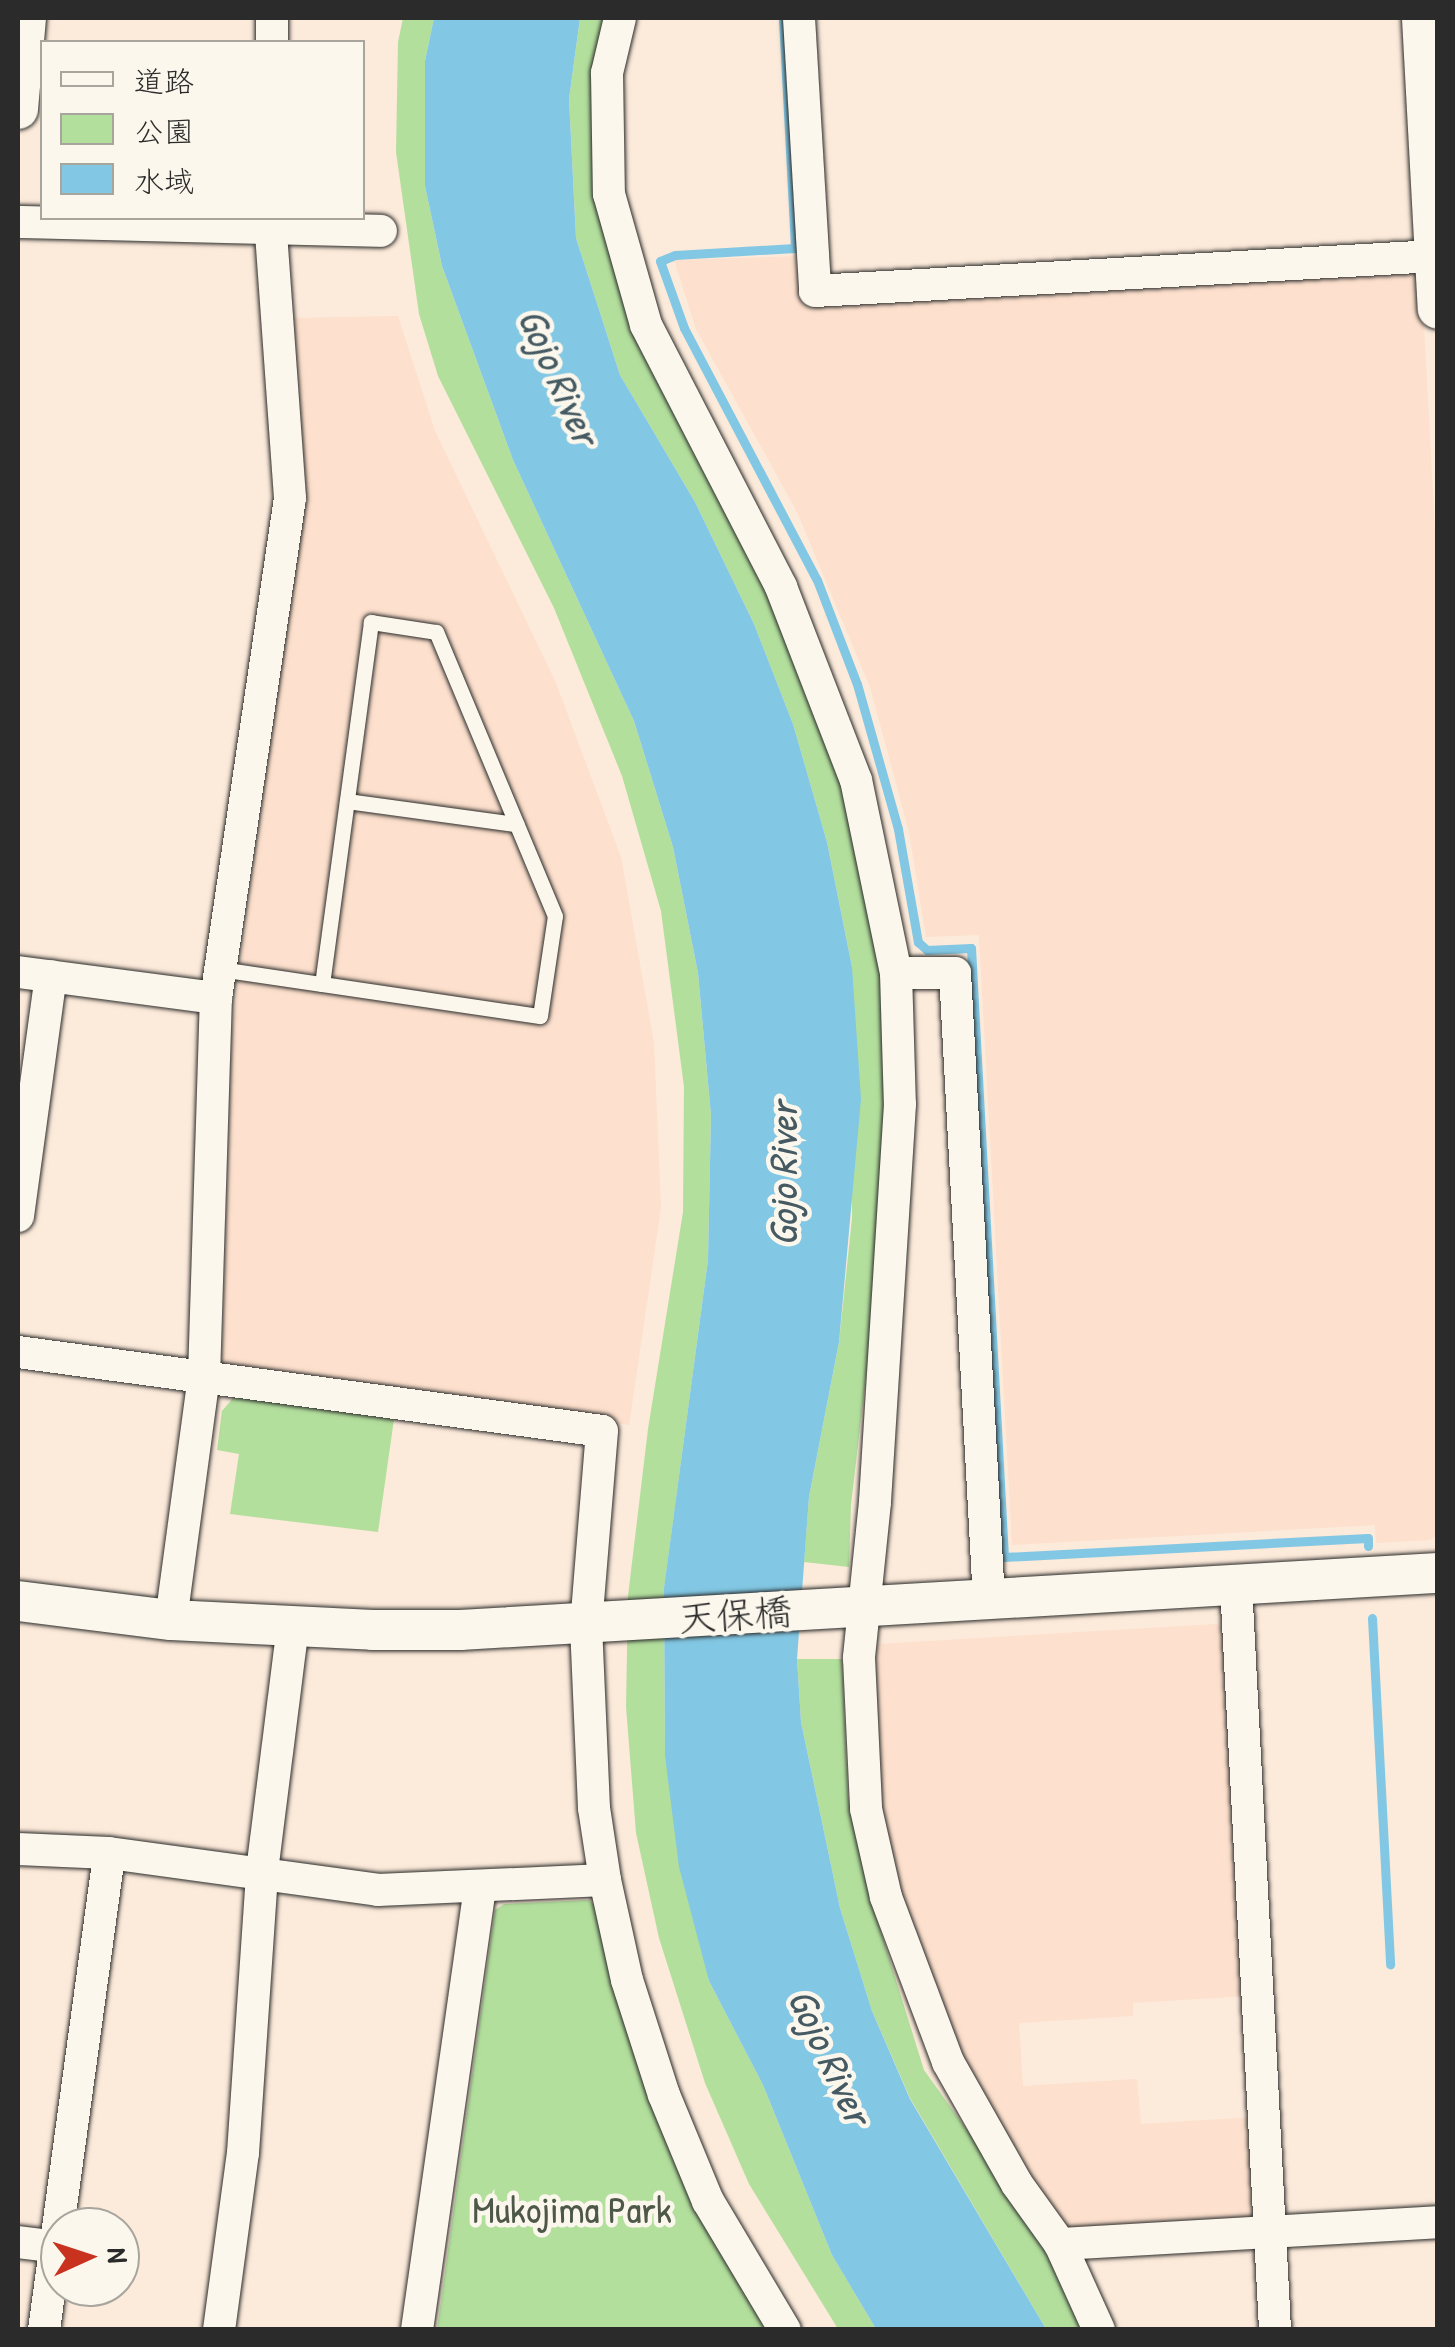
<!DOCTYPE html>
<meta charset="utf-8">
<style>
body{margin:0}
#map{position:relative;width:1455px;height:2347px;overflow:hidden;background:#fceada;font-family:"Patrick Hand","Klee One",sans-serif}
div>[style]{position:absolute}
.built>*{inset:0;background:#fde0cd}
.green>*{inset:0;background:#b3df9d}
.water>*{inset:0;background:#82c7e3}
.stream>*{height:9px;margin:-4.5px;padding:0 4.5px;transform-origin:4.5px;border-radius:4.5px;background:#82c7e3}
.roads{filter:drop-shadow(0 0 2px #2b2b2b) drop-shadow(0 0 2px #2b2b2b)}
.service>*{height:15px;margin:-7.5px;padding:0 7.5px;transform-origin:7.5px;border-radius:7.5px;background:#fbf7ec}
.minor>*{height:32px;margin:-16px;padding:0 16px;transform-origin:16px;border-radius:16px;background:#fbf7ec}
.tertiary>*{height:40px;margin:-20px;padding:0 20px;transform-origin:20px;border-radius:20px;background:#fbf7ec}
span{translate:-50% -50%;white-space:nowrap;text-align:center;line-height:1.15;-webkit-text-stroke:9px #fbf7ec;paint-order:stroke}
.street-label{font-size:38px;color:#2b2b2b}
.park-label{font-size:38px;color:#4d5848}
.water-label{font-size:40px;color:#455a62;font-style:italic}
.frame{position:absolute;inset:0;border:20px solid #2b2b2b;pointer-events:none}
.legend{position:absolute;left:40px;top:40px;width:325px;height:180px;box-sizing:border-box;background:#fbf7ec;border:2px solid #a8a59f;margin:0;padding:12px 18px;list-style:none;font-size:30px;color:#2b2b2b}
.legend li{display:flex;align-items:center;gap:20px;height:50px}
.legend b{width:50px;border:2px solid #a8a59f}
.north{position:absolute;left:40px;top:2207px;width:100px;height:100px;box-sizing:border-box;background:#fbf7ec;border:2px solid #a8a59f;border-radius:50%;rotate:87deg;font-size:28px;font-weight:700;line-height:40px;text-align:center;color:#2b2b2b}
.north::after{content:'';display:block;margin:auto;width:35px;height:45px;background:#c8321e;clip-path:polygon(50% 0,100% 100%,50% 72%,0 100%)}
</style>
<div id="map">
<div class="built">
<i style="clip-path:polygon(802px 256px,805px 300px,1421px 268px,1438px 588px,1438px 1534px,1430px 1540px,1376px 1543px,1375px 1525px,1012px 1545px,979px 935px,926px 937px,909px 832px,870px 687px,797px 512px,696px 329px,674px 260px)"></i>
<i style="clip-path:polygon(398px 316px,435px 431px,556px 683px,621px 857px,654px 1043px,661px 1208px,629px 1425px,231px 1372px,222px 1362px,231px 1038px,302px 495px,289px 318px)"></i>
<i style="clip-path:polygon(1217px 1624px,1223px 1629px,1246px 1996px,1133px 2003px,1133px 2016px,1019px 2023px,1023px 2086px,1137px 2079px,1141px 2124px,1253px 2117px,1259px 2209px,1248px 2220px,1073px 2231px,1065px 2227px,1028px 2178px,931px 2001px,876px 1806px,867px 1656px,878px 1644px)"></i>
</div>
<div class="green">
<i style="clip-path:polygon(403px 18px,434px 18px,425px 61px,425px 186px,442px 266px,513px 460px,634px 721px,673px 847px,698px 973px,711px 1115px,708px 1260px,664px 1589px,665px 1756px,709px 1981px,763px 2085px,832px 2255px,876px 2329px,838px 2329px,749px 2184px,705px 2083px,659px 1938px,636px 1833px,626px 1707px,628px 1596px,648px 1429px,683px 1212px,684px 1087px,661px 911px,622px 776px,554px 608px,438px 376px,419px 314px,396px 152px,398px 42px)"></i>
<i style="clip-path:polygon(580px 18px,610px 18px,602px 198px,772px 588px,847px 782px,885px 953px,892px 1101px,876px 1290px,851px 1505px,849px 1567px,804px 1562px,809px 1497px,839px 1342px,852px 1218px,852px 967px,827px 842px,793px 724px,754px 624px,695px 502px,620px 375px,576px 238px,569px 99px)"></i>
<i style="clip-path:polygon(234px 1397px,394px 1419px,378px 1532px,230px 1514px,239px 1454px,217px 1450px,222px 1411px)"></i>
<i style="clip-path:polygon(797px 1659px,842px 1659px,848px 1796px,867px 1887px,924px 2070px,1031px 2219px,1087px 2329px,1046px 2329px,910px 2098px,872px 2011px,840px 1908px,801px 1722px)"></i>
<i style="clip-path:polygon(589px 1900px,597px 1907px,772px 2329px,437px 2330px,495px 1910px,504px 1904px)"></i>
</div>
<div class="water">
<i style="clip-path:polygon(434px 18px,580px 18px,569px 99px,576px 238px,620px 375px,695px 502px,754px 624px,793px 724px,827px 842px,852px 967px,861px 1099px,839px 1342px,809px 1497px,797px 1659px,801px 1722px,840px 1908px,872px 2011px,910px 2099px,1046px 2329px,876px 2329px,832px 2255px,763px 2085px,709px 1981px,679px 1867px,665px 1756px,664px 1588px,708px 1260px,711px 1115px,698px 973px,673px 847px,634px 721px,513px 460px,442px 266px,425px 186px,425px 61px)"></i>
</div>
<div class="stream">
<i style="left:783px;top:18px;width:230px;rotate:87deg"></i>
<i style="left:795px;top:248px;width:120px;rotate:176.7deg"></i>
<i style="left:675px;top:255px;width:16px;rotate:158deg"></i>
<i style="left:660px;top:261px;width:71px;rotate:70.3deg"></i>
<i style="left:684px;top:328px;width:285px;rotate:62.2deg"></i>
<i style="left:817px;top:580px;width:111px;rotate:69deg"></i>
<i style="left:857px;top:684px;width:151px;rotate:74.2deg"></i>
<i style="left:898px;top:829px;width:115px;rotate:80deg"></i>
<i style="left:918px;top:942px;width:12px;rotate:42deg"></i>
<i style="left:927px;top:950px;width:44px;rotate:-2.6deg"></i>
<i style="left:971px;top:948px;width:610px;rotate:86.9deg"></i>
<i style="left:1004px;top:1557px;width:364px;rotate:-3deg"></i>
<i style="left:1368px;top:1538px;width:8px;rotate:90deg"></i>
<i style="left:1372px;top:1618px;width:347px;rotate:87deg"></i>
</div>
<div class="roads">
<div class="service">
<i style="left:347px;top:801px;width:171px;rotate:7.8deg"></i>
<i style="left:220px;top:969px;width:103px;rotate:8.4deg"></i>
<i style="left:322px;top:984px;width:220px;rotate:8.4deg"></i>
<i style="left:540px;top:1016px;width:101px;rotate:-81.5deg"></i>
<i style="left:555px;top:916px;width:308px;rotate:-112.7deg"></i>
<i style="left:436px;top:632px;width:66px;rotate:-171.3deg"></i>
<i style="left:371px;top:622px;width:365px;rotate:97.7deg"></i>
</div>
<div class="minor">
<i style="left:620px;top:18px;width:57px;rotate:103.3deg"></i>
<i style="left:607px;top:73px;width:121px;rotate:89.1deg"></i>
<i style="left:609px;top:194px;width:136px;rotate:74.2deg"></i>
<i style="left:646px;top:325px;width:295px;rotate:62.7deg"></i>
<i style="left:781px;top:587px;width:207px;rotate:68.8deg"></i>
<i style="left:856px;top:780px;width:197px;rotate:78.3deg"></i>
<i style="left:896px;top:973px;width:131px;rotate:88.3deg"></i>
<i style="left:900px;top:1104px;width:399px;rotate:93.6deg"></i>
<i style="left:875px;top:1502px;width:157px;rotate:95.9deg"></i>
<i style="left:859px;top:1658px;width:151px;rotate:87.3deg"></i>
<i style="left:866px;top:1809px;width:90px;rotate:77.2deg"></i>
<i style="left:886px;top:1897px;width:176px;rotate:69.4deg"></i>
<i style="left:948px;top:2062px;width:140px;rotate:60.5deg"></i>
<i style="left:1017px;top:2184px;width:74px;rotate:54.4deg"></i>
<i style="left:1060px;top:2244px;width:94px;rotate:65.6deg"></i>
<i style="left:799px;top:18px;width:273px;rotate:86.6deg"></i>
<i style="left:815px;top:291px;width:621px;rotate:-3.23deg"></i>
<i style="left:272px;top:42px;width:24px;rotate:-90deg"></i>
<i style="left:18px;top:222px;width:363px;rotate:1.4deg"></i>
<i style="left:18px;top:972px;width:200px;rotate:7.5deg"></i>
<i style="left:896px;top:973px;width:59px"></i>
<i style="left:955px;top:973px;width:628px;rotate:86.9deg"></i>
<i style="left:18px;top:1216px;width:242px;rotate:-82.2deg"></i>
<i style="left:18px;top:1352px;width:589px;rotate:7.7deg"></i>
<i style="left:602px;top:1431px;width:195px;rotate:94.7deg"></i>
<i style="left:586px;top:1625px;width:183px;rotate:87.5deg"></i>
<i style="left:594px;top:1808px;width:73px;rotate:81.3deg"></i>
<i style="left:1236px;top:1585px;width:746px;rotate:87deg"></i>
<i style="left:171px;top:1620px;width:245px;rotate:-82.3deg"></i>
<i style="left:204px;top:1377px;width:379px;rotate:-88.2deg"></i>
<i style="left:216px;top:998px;width:505px;rotate:-81.58deg"></i>
<i style="left:290px;top:498px;width:281px;rotate:-94.1deg"></i>
<i style="left:18px;top:1849px;width:91px;rotate:2.5deg"></i>
<i style="left:109px;top:1853px;width:272px;rotate:7.8deg"></i>
<i style="left:378px;top:1890px;width:227px;rotate:-2.5deg"></i>
<i style="left:605px;top:1880px;width:102px;rotate:77.6deg"></i>
<i style="left:627px;top:1980px;width:121px;rotate:72.2deg"></i>
<i style="left:664px;top:2095px;width:115px;rotate:67.5deg"></i>
<i style="left:708px;top:2201px;width:150px;rotate:59.2deg"></i>
<i style="left:18px;top:2242px;width:38px;rotate:7deg"></i>
<i style="left:1060px;top:2244px;width:379px;rotate:-3.3deg"></i>
<i style="left:44px;top:2330px;width:481px;rotate:-82.2deg"></i>
<i style="left:219px;top:2330px;width:179px;rotate:-82.3deg"></i>
<i style="left:243px;top:2153px;width:283px;rotate:-86.1deg"></i>
<i style="left:262px;top:1871px;width:247px;rotate:-82.8deg"></i>
<i style="left:417px;top:2330px;width:448px;rotate:-81.9deg"></i>
</div>
<div class="tertiary">
<i style="left:1422px;top:18px;width:291px;rotate:86.9deg"></i>
<i style="left:18px;top:109px;width:91px;rotate:-85deg"></i>
<i style="left:18px;top:1601px;width:154px;rotate:7.1deg"></i>
<i style="left:171px;top:1620px;width:202px;rotate:2.8deg"></i>
<i style="left:373px;top:1630px;width:87px"></i>
<i style="left:460px;top:1630px;width:980px;rotate:-3.34deg"></i>
</div>
</div>
<div class="street-label">
<span style="left:735px;top:1615px;rotate:-4deg">天保橋</span>
</div>
<div class="park-label">
<span style="left:572px;top:2210px">Mukojima Park</span>
</div>
<div class="water-label">
<span style="left:560px;top:376px;rotate:66deg">Gojo River</span>
<span style="left:782px;top:1174px;rotate:-90deg">Gojo River</span>
<span style="left:831px;top:2056px;rotate:65deg">Gojo River</span>
</div>
<div class="frame"></div>
<ul class="legend">
<li><b style="height:12px;background:#fbf7ec"></b>道路</li>
<li><b style="height:28px;background:#b3df9d"></b>公園</li>
<li><b style="height:28px;background:#82c7e3"></b>水域</li>
</ul>
<div class="north">N</div>
</div>
